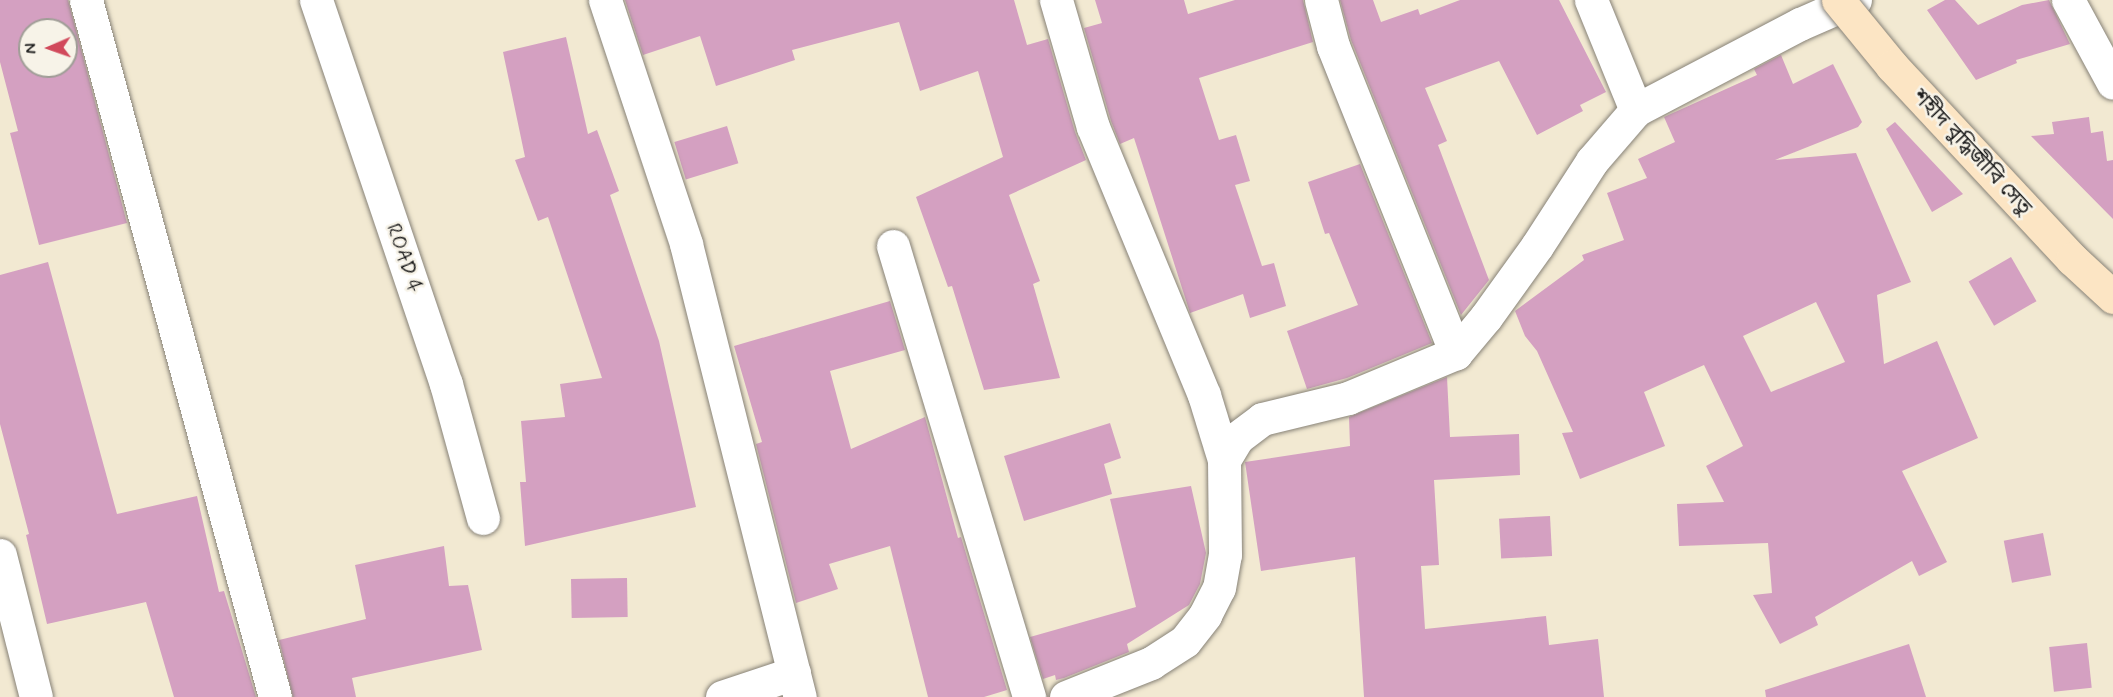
<!DOCTYPE html>
<meta charset="utf-8">
<style>
body{margin:0}
#map{position:relative;width:2113px;height:697px;overflow:hidden;background:#f2e9d2;font-family:Mynerve,"Noto Sans Bengali",sans-serif}
div>[style]{position:absolute}
.building>*{inset:0;background:#d4a0c1;transform-origin:0 0}
.roads{filter:drop-shadow(0 0 2px #878277) drop-shadow(0 0 2px #878277)}
.minor>*{height:33px;margin:-16.5px;padding:0 16.5px;transform-origin:16.5px;border-radius:16.5px;background:#fff}
.bridges{filter:drop-shadow(0 0 2px #878277) drop-shadow(0 0 2px #878277)}
.secondary-bridge>*{height:33px;margin:-16.5px;padding:0 16.5px;transform-origin:16.5px;border-radius:16.5px;background:#fce5c4}
span{translate:-50% -50%;white-space:nowrap;text-align:center;line-height:1.15;-webkit-text-stroke:5px #f7f3e8;paint-order:stroke}
.street-label{font-size:21px;color:#1c1c1c}
.north{position:absolute;left:18px;top:18px;width:60px;height:60px;box-sizing:border-box;background:#f7f3e8;border:2px solid #9f9d96;border-radius:50%;rotate:268deg;font-size:16px;font-weight:700;line-height:24px;text-align:center;color:#1c1c1c}
.north::after{content:'';display:block;margin:auto;width:21px;height:27px;background:#d1495b;clip-path:polygon(50% 0,100% 100%,50% 72%,0 100%)}
</style>
<div id="map">
<div class="building">
<i style="clip-path:polygon(evenodd,0 0,68px 0,127px 223px,39px 245px,10px 133px,18px 131px,0 62px,0 0,30px 30px,66px 30px,66px 66px,30px 66px,30px 30px)"></i>
<i style="clip-path:polygon(625px 0,1014px 0,1027px 45px,1048px 39px,1075px 132px,1086px 160px,1009px 195px,1040px 281px,1033px 284px,1060px 378px,984px 390px,952px 286px,948px 287px,916px 197px,1003px 157px,978px 71px,920px 91px,899px 22px,792px 50px,795px 60px,716px 86px,700px 36px,643px 55px)"></i>
<i style="clip-path:polygon(1095px 0,1184px 0,1188px 14px,1235px 0,1303px 0,1313px 42px,1199px 78px,1219px 140px,1236px 135px,1250px 181px,1235px 185px,1262px 266px,1274px 263px,1286px 306px,1250px 318px,1243px 294px,1190px 313px,1134px 138px,1120px 144px,1111px 121px,1084px 28px,1102px 23px)"></i>
<i style="clip-path:polygon(1340px 0,1373px 0,1381px 22px,1418px 9px,1420px 15px,1460px 0,1559px 0,1606px 92px,1580px 105px,1583px 111px,1537px 135px,1499px 61px,1425px 88px,1447px 141px,1438px 145px,1489px 280px,1461px 315px,1351px 40px)"></i>
<i style="clip-path:polygon(1945px 0,1955px 0,1978px 25px,2022px 5px,2049px 0,2070px 44px,2016px 60px,2017px 63px,1976px 80px,1927px 10px)"></i>
<i style="clip-path:polygon(566px 37px,588px 134px,597px 130px,619px 191px,610px 195px,659px 341px,696px 507px,525px 546px,520px 482px,526px 482px,521px 421px,565px 417px,560px 384px,602px 378px,548px 217px,538px 221px,515px 160px,525px 157px,503px 52px)"></i>
<i style="clip-path:polygon(evenodd,1781px 55px,1793px 84px,1833px 64px,1862px 122px,1858px 127px,1775px 160px,1856px 153px,1911px 282px,1877px 295px,1884px 364px,1937px 341px,1978px 438px,1902px 471px,1947px 562px,1919px 576px,1912px 561px,1815px 617px,1818px 625px,1780px 644px,1753px 595px,1772px 593px,1768px 543px,1679px 546px,1677px 504px,1724px 502px,1706px 466px,1743px 446px,1704px 365px,1644px 392px,1665px 446px,1580px 479px,1562px 433px,1573px 432px,1537px 351px,1525px 336px,1515px 311px,1584px 260px,1582px 255px,1624px 240px,1607px 193px,1647px 178px,1638px 159px,1675px 142px,1664px 117px,1757px 75px,1754px 69px,1781px 55px,1816px 302px,1845px 362px,1771px 392px,1743px 336px,1816px 302px)"></i>
<i style="clip-path:polygon(2089px 117px,2091px 133px,2103px 131px,2107px 161px,2113px 160px,2113px 219px,2031px 136px,2054px 134px,2052px 122px)"></i>
<i style="clip-path:polygon(1895px 122px,1963px 194px,1932px 212px,1886px 129px)"></i>
<i style="left:727px;top:126px;width:39px;height:55px;rotate:73deg"></i>
<i style="clip-path:polygon(1360px 164px,1432px 343px,1347px 378px,1307px 389px,1287px 331px,1358px 305px,1329px 233px,1325px 234px,1308px 182px)"></i>
<i style="left:2011px;top:257px;width:51px;height:49px;rotate:60deg"></i>
<i style="clip-path:polygon(48px 262px,117px 514px,197px 496px,219px 592px,224px 591px,256px 697px,174px 697px,146px 602px,47px 624px,26px 535px,29px 534px,0 424px,0 275px)"></i>
<i style="clip-path:polygon(890px 301px,905px 350px,830px 371px,851px 449px,925px 417px,958px 538px,961px 537px,1007px 690px,984px 697px,928px 697px,890px 546px,829px 564px,838px 589px,796px 603px,756px 444px,762px 442px,734px 346px)"></i>
<i style="clip-path:polygon(1447px 377px,1450px 437px,1519px 434px,1520px 475px,1434px 480px,1439px 565px,1421px 566px,1425px 629px,1546px 616px,1549px 645px,1598px 639px,1604px 697px,1364px 697px,1355px 557px,1261px 571px,1245px 462px,1350px 446px,1349px 417px)"></i>
<i style="clip-path:polygon(1110px 423px,1121px 458px,1104px 464px,1112px 494px,1024px 521px,1004px 456px)"></i>
<i style="clip-path:polygon(1191px 486px,1206px 553px,1200px 584px,1189px 605px,1127px 644px,1129px 652px,1064px 678px,1056px 680px,1055px 675px,1043px 679px,1030px 637px,1136px 607px,1110px 499px)"></i>
<i style="left:1550px;top:516px;width:40px;height:51px;rotate:87deg"></i>
<i style="left:2043px;top:533px;width:43px;height:40px;rotate:79deg"></i>
<i style="clip-path:polygon(444px 546px,449px 586px,468px 585px,482px 650px,352px 678px,356px 697px,293px 697px,279px 640px,366px 619px,355px 565px)"></i>
<i style="left:627px;top:578px;width:39px;height:56px;rotate:89deg"></i>
<i style="left:2087px;top:643px;width:45px;height:38px;rotate:84deg"></i>
<i style="clip-path:polygon(1909px 644px,1926px 697px,1766px 697px,1765px 690px)"></i>
</div>
<div class="roads">
<div class="minor">
<i style="left:86px;top:0;width:722px;rotate:74.83deg"></i>
<i style="left:316px;top:0;width:405px;rotate:71.3deg"></i>
<i style="left:446px;top:384px;width:139px;rotate:74.6deg"></i>
<i style="left:605px;top:0;width:257px;rotate:71.6deg"></i>
<i style="left:686px;top:244px;width:467px;rotate:75.9deg"></i>
<i style="left:1056px;top:0;width:132px;rotate:73.8deg"></i>
<i style="left:1093px;top:127px;width:290px;rotate:67.5deg"></i>
<i style="left:1204px;top:395px;width:68px;rotate:72.9deg"></i>
<i style="left:1321px;top:0;width:48px;rotate:75.4deg"></i>
<i style="left:1333px;top:46px;width:331px;rotate:68.2deg"></i>
<i style="left:1591px;top:0;width:119px;rotate:67.8deg"></i>
<i style="left:2068px;top:0;width:94px;rotate:61.5deg"></i>
<i style="left:893px;top:246px;width:471px;rotate:73.2deg"></i>
<i style="left:0;top:555px;width:146px;rotate:75.8deg"></i>
<i style="left:722px;top:697px;width:76px;rotate:-18.4deg"></i>
<i style="left:1066px;top:697px;width:92px;rotate:-21.8deg"></i>
<i style="left:1151px;top:663px;width:40px;rotate:-32.9deg"></i>
<i style="left:1185px;top:641px;width:33px;rotate:-52deg"></i>
<i style="left:1205px;top:615px;width:30px;rotate:-63deg"></i>
<i style="left:1219px;top:588px;width:34px;rotate:-80deg"></i>
<i style="left:1225px;top:555px;width:95px;rotate:-90.6deg"></i>
<i style="left:1224px;top:460px;width:26px;rotate:-59deg"></i>
<i style="left:1237px;top:438px;width:31px;rotate:-37deg"></i>
<i style="left:1262px;top:419px;width:89px;rotate:-13.7deg"></i>
<i style="left:1348px;top:398px;width:117px;rotate:-22.6deg"></i>
<i style="left:1456px;top:353px;width:47px;rotate:-50.2deg"></i>
<i style="left:1486px;top:317px;width:87px;rotate:-54.3deg"></i>
<i style="left:1537px;top:246px;width:101px;rotate:-57.1deg"></i>
<i style="left:1592px;top:161px;width:67px;rotate:-49.2deg"></i>
<i style="left:1636px;top:110px;width:185px;rotate:-27.7deg"></i>
<i style="left:1800px;top:24px;width:60px;rotate:-23.6deg"></i>
</div>
</div>
<div class="bridges">
<div class="secondary-bridge">
<i style="left:1838px;top:0;width:85px;rotate:50.7deg"></i>
<i style="left:1892px;top:66px;width:264px;rotate:47deg"></i>
<i style="left:2072px;top:259px;width:56px;rotate:42.8deg"></i>
</div>
</div>
<div class="street-label">
<span style="left:1972px;top:152px;rotate:47deg">শহীদ বুদ্ধিজীবি সেতু</span>
<span style="left:404px;top:258px;rotate:71deg">ROAD 4</span>
</div>
<div class="north">N</div>
</div>
